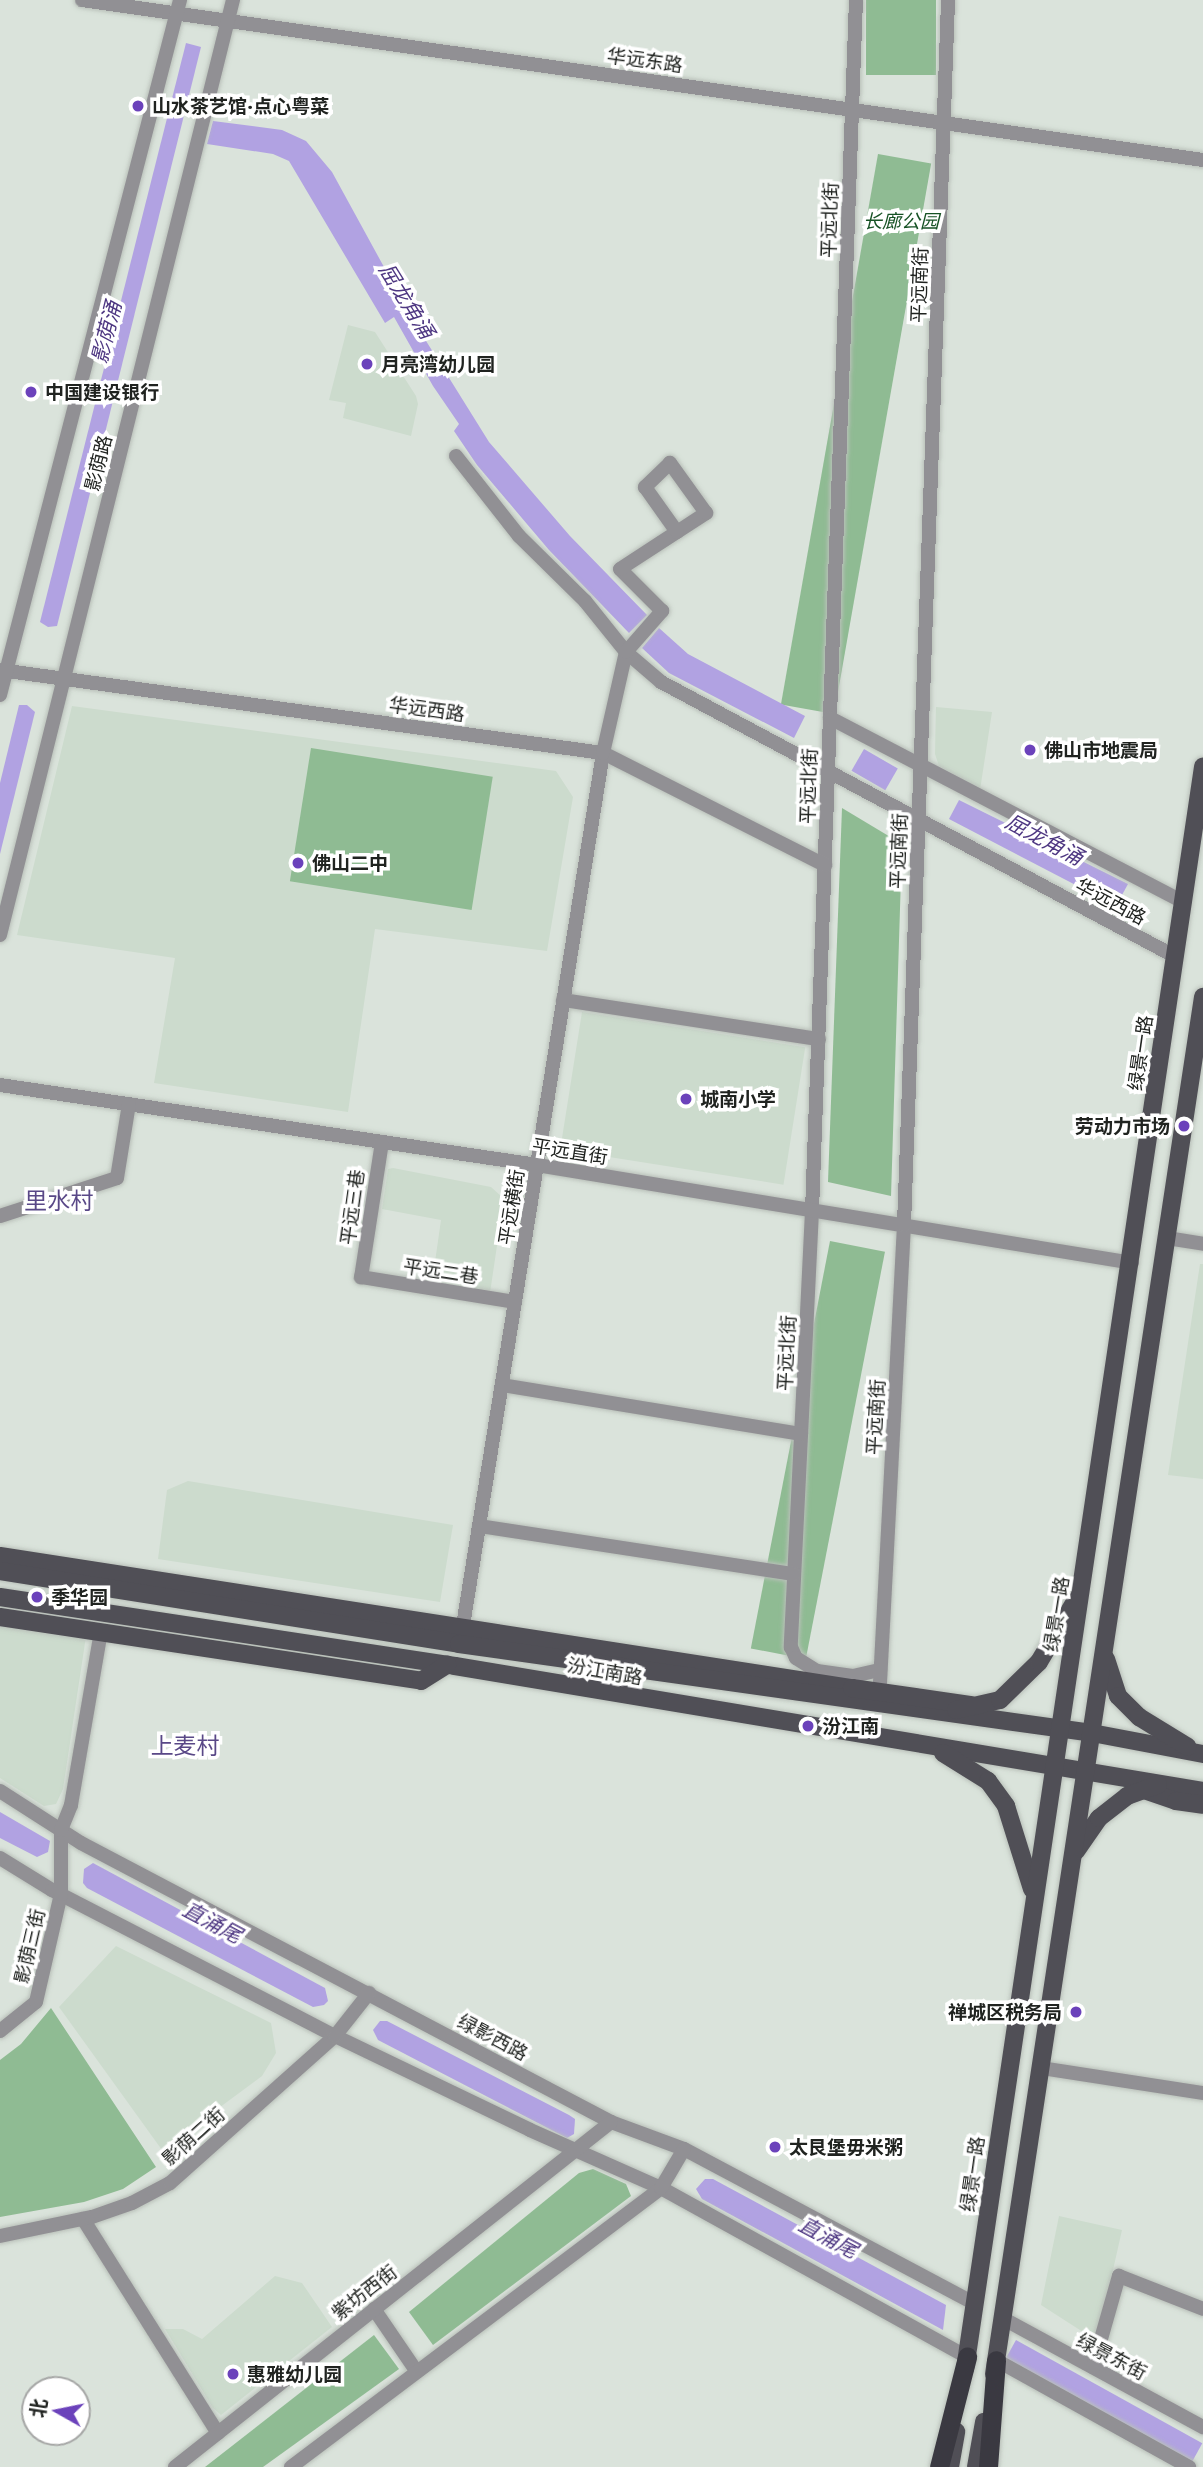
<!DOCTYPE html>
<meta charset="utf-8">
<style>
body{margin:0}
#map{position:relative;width:1203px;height:2467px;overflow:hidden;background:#dae3db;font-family:Literata,"Noto Sans SC",serif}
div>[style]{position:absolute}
.built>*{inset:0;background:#ccdbcd;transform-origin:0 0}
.green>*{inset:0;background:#8fbb93;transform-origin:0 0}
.water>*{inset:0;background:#b1a2e2;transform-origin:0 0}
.roads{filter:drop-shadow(0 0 2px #b9c0b9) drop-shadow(0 0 2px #b9c0b9)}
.minor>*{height:14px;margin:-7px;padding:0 7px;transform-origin:7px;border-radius:7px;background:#919094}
.major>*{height:18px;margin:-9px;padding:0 9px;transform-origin:9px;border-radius:9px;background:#504f56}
.highway>*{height:19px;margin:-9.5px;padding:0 9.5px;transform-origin:9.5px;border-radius:9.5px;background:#3a3941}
.dots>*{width:19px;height:19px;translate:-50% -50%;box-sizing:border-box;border:4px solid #fff;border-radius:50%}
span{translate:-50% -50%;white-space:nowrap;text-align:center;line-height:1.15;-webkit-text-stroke:7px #fff;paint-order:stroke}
.street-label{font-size:19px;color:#202320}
.poi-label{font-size:19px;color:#202320;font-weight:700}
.left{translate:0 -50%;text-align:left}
.right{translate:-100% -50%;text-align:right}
.park-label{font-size:19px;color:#165224;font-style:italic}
.water-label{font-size:21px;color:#4e3782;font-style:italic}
.quarter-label{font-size:23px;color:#594887}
.north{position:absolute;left:21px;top:2376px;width:70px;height:70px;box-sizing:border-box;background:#fff;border:2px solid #a6a7a6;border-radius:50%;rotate:279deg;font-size:19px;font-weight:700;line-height:28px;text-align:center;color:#202320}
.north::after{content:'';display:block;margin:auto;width:24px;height:32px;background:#6b42bb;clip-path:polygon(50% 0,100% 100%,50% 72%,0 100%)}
</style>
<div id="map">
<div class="built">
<i style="clip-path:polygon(348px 325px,375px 332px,416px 396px,418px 404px,411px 436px,343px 418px,346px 403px,329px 400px)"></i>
<i style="clip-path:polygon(72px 706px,556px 771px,573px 797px,547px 951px,375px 929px,348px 1112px,154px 1083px,175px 958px,17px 935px)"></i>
<i style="clip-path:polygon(936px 707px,992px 712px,980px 790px,939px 766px,935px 754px)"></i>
<i style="left:582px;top:1012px;width:226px;height:139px;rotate:9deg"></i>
<i style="clip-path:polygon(393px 1168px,491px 1187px,501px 1196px,503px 1205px,490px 1293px,432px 1283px,441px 1220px,382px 1209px,388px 1169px)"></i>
<i style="clip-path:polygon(1200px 1264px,1203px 1264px,1203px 1479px,1168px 1475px)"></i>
<i style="clip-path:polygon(188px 1481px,453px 1525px,440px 1602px,158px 1559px,167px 1490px)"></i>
<i style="clip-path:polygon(0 1619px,86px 1636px,63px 1789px,56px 1804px,44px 1806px,0 1778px)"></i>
<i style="clip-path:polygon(116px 1946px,271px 2023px,276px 2053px,262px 2076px,162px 2150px,59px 2007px)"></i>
<i style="clip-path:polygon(1059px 2216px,1122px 2230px,1097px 2341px,1041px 2305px)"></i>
<i style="clip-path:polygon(275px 2276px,302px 2283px,332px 2327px,221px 2415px,213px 2408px,165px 2329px,183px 2329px,202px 2339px)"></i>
</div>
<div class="green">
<i style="left:866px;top:0;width:70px;height:75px"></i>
<i style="left:878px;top:154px;width:54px;height:559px;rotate:10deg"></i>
<i style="left:311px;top:748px;width:184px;height:135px;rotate:9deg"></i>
<i style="clip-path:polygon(842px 808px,902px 844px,891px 1196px,828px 1182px)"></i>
<i style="left:830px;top:1241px;width:56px;height:415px;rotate:11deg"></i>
<i style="clip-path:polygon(51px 2008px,156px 2167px,123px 2189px,84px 2202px,0 2217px,0 2060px,21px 2044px)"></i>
<i style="clip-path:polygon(593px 2169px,626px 2184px,631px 2196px,433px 2345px,409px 2312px,579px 2173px)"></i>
<i style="clip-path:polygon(374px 2335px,399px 2369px,263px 2467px,205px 2467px)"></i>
</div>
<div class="water">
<i style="clip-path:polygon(186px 43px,201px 47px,57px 626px,48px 627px,40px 622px)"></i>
<i style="clip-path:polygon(213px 121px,282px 130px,306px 141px,332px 172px,413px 320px,489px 442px,570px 536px,647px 615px,629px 633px,549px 550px,477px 465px,454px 431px,459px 424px,433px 386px,394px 317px,385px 323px,289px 161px,273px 154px,207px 144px)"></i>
<i style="clip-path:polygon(659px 628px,688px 654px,805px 716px,794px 738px,669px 673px,642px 648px)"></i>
<i style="clip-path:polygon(19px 705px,27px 705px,35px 712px,0 854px,0 783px)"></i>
<i style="left:864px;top:749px;width:39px;height:25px;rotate:30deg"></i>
<i style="clip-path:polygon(959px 800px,1128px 884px,1116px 906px,949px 819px)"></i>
<i style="clip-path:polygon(0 1812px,50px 1841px,48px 1852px,37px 1857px,0 1838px)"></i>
<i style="clip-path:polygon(93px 1863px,325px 1988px,328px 2001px,324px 2005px,313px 2007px,87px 1888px,83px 1883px,84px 1869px)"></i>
<i style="clip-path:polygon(380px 2021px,387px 2021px,569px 2115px,575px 2119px,574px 2134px,567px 2138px,378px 2040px,373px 2030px)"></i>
<i style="clip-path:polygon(705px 2179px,713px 2179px,946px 2305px,943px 2330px,702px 2199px,696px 2189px)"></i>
<i style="left:1016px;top:2340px;width:213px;height:23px;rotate:29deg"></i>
</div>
<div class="roads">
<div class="minor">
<i style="left:82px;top:0;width:1132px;rotate:8.12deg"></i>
<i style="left:856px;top:0;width:1212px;rotate:92.08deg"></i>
<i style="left:812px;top:1211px;width:437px;rotate:92.8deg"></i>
<i style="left:791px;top:1647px;width:12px;rotate:66deg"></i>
<i style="left:796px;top:1658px;width:25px;rotate:32deg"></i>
<i style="left:817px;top:1671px;width:36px;rotate:8deg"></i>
<i style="left:853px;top:1676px;width:28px;rotate:-13deg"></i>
<i style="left:456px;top:456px;width:102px;rotate:51.8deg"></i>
<i style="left:519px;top:536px;width:93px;rotate:44.6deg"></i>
<i style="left:585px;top:601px;width:65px;rotate:51.2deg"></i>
<i style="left:626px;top:652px;width:46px;rotate:40.6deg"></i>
<i style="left:661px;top:682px;width:584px;rotate:28.1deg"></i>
<i style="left:0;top:670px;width:609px;rotate:7.84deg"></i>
<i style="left:603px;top:753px;width:249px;rotate:26.8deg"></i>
<i style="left:0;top:695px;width:718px;rotate:-75.48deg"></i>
<i style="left:830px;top:718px;width:399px;rotate:27.5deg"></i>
<i style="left:0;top:935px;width:964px;rotate:-76.01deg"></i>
<i style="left:563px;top:1000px;width:259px;rotate:8.7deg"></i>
<i style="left:0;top:1085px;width:543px;rotate:8.47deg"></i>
<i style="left:537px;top:1165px;width:603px;rotate:9.35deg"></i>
<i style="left:382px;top:1142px;width:137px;rotate:98.8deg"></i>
<i style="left:361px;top:1277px;width:156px;rotate:9.2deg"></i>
<i style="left:0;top:1216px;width:123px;rotate:-18deg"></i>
<i style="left:117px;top:1178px;width:75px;rotate:-80.8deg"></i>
<i style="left:1167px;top:1238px;width:36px;rotate:9deg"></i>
<i style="left:502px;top:1385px;width:303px;rotate:9.3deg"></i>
<i style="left:479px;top:1526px;width:318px;rotate:8.7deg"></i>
<i style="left:461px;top:1638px;width:896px;rotate:-80.88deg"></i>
<i style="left:603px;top:753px;width:104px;rotate:-77.2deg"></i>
<i style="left:626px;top:652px;width:55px;rotate:-48.7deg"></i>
<i style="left:662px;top:611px;width:59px;rotate:-135deg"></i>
<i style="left:620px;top:569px;width:68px;rotate:-33deg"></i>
<i style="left:677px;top:532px;width:35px;rotate:-33deg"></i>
<i style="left:706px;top:513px;width:62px;rotate:-125.8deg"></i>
<i style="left:670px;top:463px;width:35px;rotate:136deg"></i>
<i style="left:645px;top:487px;width:55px;rotate:54.6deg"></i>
<i style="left:879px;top:1702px;width:478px;rotate:-87deg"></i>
<i style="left:904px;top:1225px;width:1226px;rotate:-87.94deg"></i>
<i style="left:0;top:1791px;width:96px;rotate:32.7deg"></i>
<i style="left:81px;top:1843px;width:599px;rotate:27.76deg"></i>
<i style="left:611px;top:2122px;width:78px;rotate:20.3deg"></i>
<i style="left:684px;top:2149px;width:328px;rotate:28deg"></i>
<i style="left:0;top:1858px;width:61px;rotate:31.6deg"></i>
<i style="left:52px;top:1890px;width:318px;rotate:27.3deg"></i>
<i style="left:335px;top:2036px;width:216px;rotate:25.7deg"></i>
<i style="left:530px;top:2130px;width:143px;rotate:23.9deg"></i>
<i style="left:661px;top:2188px;width:350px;rotate:28.9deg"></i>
<i style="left:0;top:2031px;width:46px;rotate:-38.9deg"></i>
<i style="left:36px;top:2002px;width:111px;rotate:-77deg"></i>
<i style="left:61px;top:1894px;width:64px;rotate:-90deg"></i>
<i style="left:61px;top:1830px;width:27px;rotate:-68deg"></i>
<i style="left:71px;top:1805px;width:176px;rotate:-80.2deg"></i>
<i style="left:1041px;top:2068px;width:164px;rotate:8.8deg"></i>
<i style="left:83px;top:2219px;width:253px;rotate:57.8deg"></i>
<i style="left:0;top:2236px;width:94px;rotate:-11.7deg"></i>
<i style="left:92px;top:2217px;width:42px;rotate:-19.3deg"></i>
<i style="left:132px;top:2203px;width:43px;rotate:-27.8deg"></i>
<i style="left:170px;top:2183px;width:221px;rotate:-41.7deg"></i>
<i style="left:335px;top:2036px;width:55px;rotate:-51.7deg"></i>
<i style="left:374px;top:2309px;width:76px;rotate:55.7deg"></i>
<i style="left:1002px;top:2318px;width:229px;rotate:28.5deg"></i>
<i style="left:996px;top:2360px;width:221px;rotate:29deg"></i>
<i style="left:1093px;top:2367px;width:95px;rotate:-74.1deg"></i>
<i style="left:1119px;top:2276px;width:90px;rotate:21.4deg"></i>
<i style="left:175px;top:2467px;width:556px;rotate:-38.35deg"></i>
<i style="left:291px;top:2467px;width:463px;rotate:-37deg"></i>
<i style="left:661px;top:2188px;width:45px;rotate:-59.5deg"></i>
</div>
<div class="major">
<i style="left:0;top:1556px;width:862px;rotate:8.81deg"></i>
<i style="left:852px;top:1688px;width:13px;rotate:32deg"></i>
<i style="left:0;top:1571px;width:465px;rotate:9deg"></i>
<i style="left:459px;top:1644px;width:639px;rotate:8deg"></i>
<i style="left:1092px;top:1733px;width:113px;rotate:10.7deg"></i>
<i style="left:0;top:1597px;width:460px;rotate:8.6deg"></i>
<i style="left:455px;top:1666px;width:758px;rotate:9.49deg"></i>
<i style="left:0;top:1617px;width:426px;rotate:8.6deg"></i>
<i style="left:421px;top:1681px;width:31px;rotate:-32deg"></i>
<i style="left:1106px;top:1659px;width:39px;rotate:72deg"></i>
<i style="left:1118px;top:1696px;width:30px;rotate:45deg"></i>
<i style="left:1139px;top:1717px;width:57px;rotate:31.5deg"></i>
<i style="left:852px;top:1688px;width:121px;rotate:8.1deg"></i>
<i style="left:956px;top:1710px;width:45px;rotate:-12.8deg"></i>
<i style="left:1000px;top:1700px;width:54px;rotate:-44.3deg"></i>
<i style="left:1039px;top:1662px;width:72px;rotate:-59.2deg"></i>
<i style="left:943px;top:1753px;width:53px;rotate:31.9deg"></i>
<i style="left:988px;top:1781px;width:31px;rotate:54deg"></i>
<i style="left:1006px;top:1806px;width:87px;rotate:72.6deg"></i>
<i style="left:1144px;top:1790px;width:34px;rotate:19deg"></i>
<i style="left:1176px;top:1801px;width:27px;rotate:8deg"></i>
<i style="left:1076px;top:1851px;width:40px;rotate:-55.1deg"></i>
<i style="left:1099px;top:1818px;width:36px;rotate:-38deg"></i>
<i style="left:1127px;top:1796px;width:33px;rotate:-20deg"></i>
<i style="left:965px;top:2369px;width:1620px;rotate:-81.55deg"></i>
<i style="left:994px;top:2374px;width:1393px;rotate:-81.37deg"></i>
<i style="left:950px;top:2467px;width:36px;rotate:-80deg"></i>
<i style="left:976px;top:2467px;width:46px;rotate:-79.9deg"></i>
</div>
<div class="highway">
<i style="left:939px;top:2467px;width:114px;rotate:-75.7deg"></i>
<i style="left:988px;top:2467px;width:107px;rotate:-85.7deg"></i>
</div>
</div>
<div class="dots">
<i style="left:138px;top:106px;background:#6b42bb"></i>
<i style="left:367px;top:364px;background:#6b42bb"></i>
<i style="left:31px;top:392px;background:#6b42bb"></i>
<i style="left:1030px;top:750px;background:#6b42bb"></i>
<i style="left:298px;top:863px;background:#6b42bb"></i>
<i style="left:686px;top:1099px;background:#6b42bb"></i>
<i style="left:1184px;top:1126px;background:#6b42bb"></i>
<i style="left:37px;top:1597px;background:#6b42bb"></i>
<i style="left:808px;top:1726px;background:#6b42bb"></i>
<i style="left:1076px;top:2012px;background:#6b42bb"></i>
<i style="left:775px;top:2147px;background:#6b42bb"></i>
<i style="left:233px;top:2374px;background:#6b42bb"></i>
</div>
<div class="street-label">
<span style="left:645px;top:60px;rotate:8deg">华远东路</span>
<span style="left:829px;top:220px;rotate:-88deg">平远北街</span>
<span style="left:919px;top:285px;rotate:-88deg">平远南街</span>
<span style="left:98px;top:463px;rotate:-76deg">影荫路</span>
<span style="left:427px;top:709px;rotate:8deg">华远西路</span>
<span style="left:808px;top:786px;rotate:-88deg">平远北街</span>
<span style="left:898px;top:851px;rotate:-88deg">平远南街</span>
<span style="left:1111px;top:901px;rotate:28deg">华远西路</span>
<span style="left:1140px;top:1053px;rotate:-82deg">绿景一路</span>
<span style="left:570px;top:1151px;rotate:9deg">平远直街</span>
<span style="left:352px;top:1207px;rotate:-82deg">平远三巷</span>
<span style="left:511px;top:1207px;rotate:-81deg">平远横街</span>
<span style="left:441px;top:1271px;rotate:9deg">平远二巷</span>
<span style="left:786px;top:1353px;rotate:-87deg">平远北街</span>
<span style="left:875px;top:1417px;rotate:-87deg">平远南街</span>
<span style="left:1056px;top:1614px;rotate:-81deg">绿景一路</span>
<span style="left:605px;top:1671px;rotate:10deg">汾江南路</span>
<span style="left:29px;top:1946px;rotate:-77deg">影荫三街</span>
<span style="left:493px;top:2037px;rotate:28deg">绿影西路</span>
<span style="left:193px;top:2136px;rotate:-42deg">影荫二街</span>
<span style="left:972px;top:2174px;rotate:-82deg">绿景一路</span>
<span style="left:364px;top:2292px;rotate:-38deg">紫坊西街</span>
<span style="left:1112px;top:2356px;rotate:28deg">绿景东街</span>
</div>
<div class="poi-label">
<span class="left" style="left:152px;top:106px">山水茶艺馆·点心粤菜</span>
<span class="left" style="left:381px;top:364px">月亮湾幼儿园</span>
<span class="left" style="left:45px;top:392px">中国建设银行</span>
<span class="left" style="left:1044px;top:750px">佛山市地震局</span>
<span class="left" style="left:312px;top:863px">佛山二中</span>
<span class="left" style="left:700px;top:1099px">城南小学</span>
<span class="right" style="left:1170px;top:1126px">劳动力市场</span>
<span class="left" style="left:51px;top:1597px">季华园</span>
<span class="left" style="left:822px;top:1726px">汾江南</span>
<span class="right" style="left:1062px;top:2012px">禅城区税务局</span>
<span class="left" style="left:789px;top:2147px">太艮堡毋米粥</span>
<span class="left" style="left:247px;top:2374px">惠雅幼儿园</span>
</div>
<div class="park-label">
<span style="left:901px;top:221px">长廊公园</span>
</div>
<div class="water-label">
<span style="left:408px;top:300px;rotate:58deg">屈龙角涌</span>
<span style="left:105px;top:332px;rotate:-76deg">影荫涌</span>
<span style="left:1045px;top:838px;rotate:28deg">屈龙角涌</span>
<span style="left:213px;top:1921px;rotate:28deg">直涌尾</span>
<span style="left:829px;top:2236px;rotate:28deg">直涌尾</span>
</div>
<div class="quarter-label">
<span style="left:59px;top:1199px">里水村</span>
<span style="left:185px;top:1744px">上麦村</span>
</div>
<div class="north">北</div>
</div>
